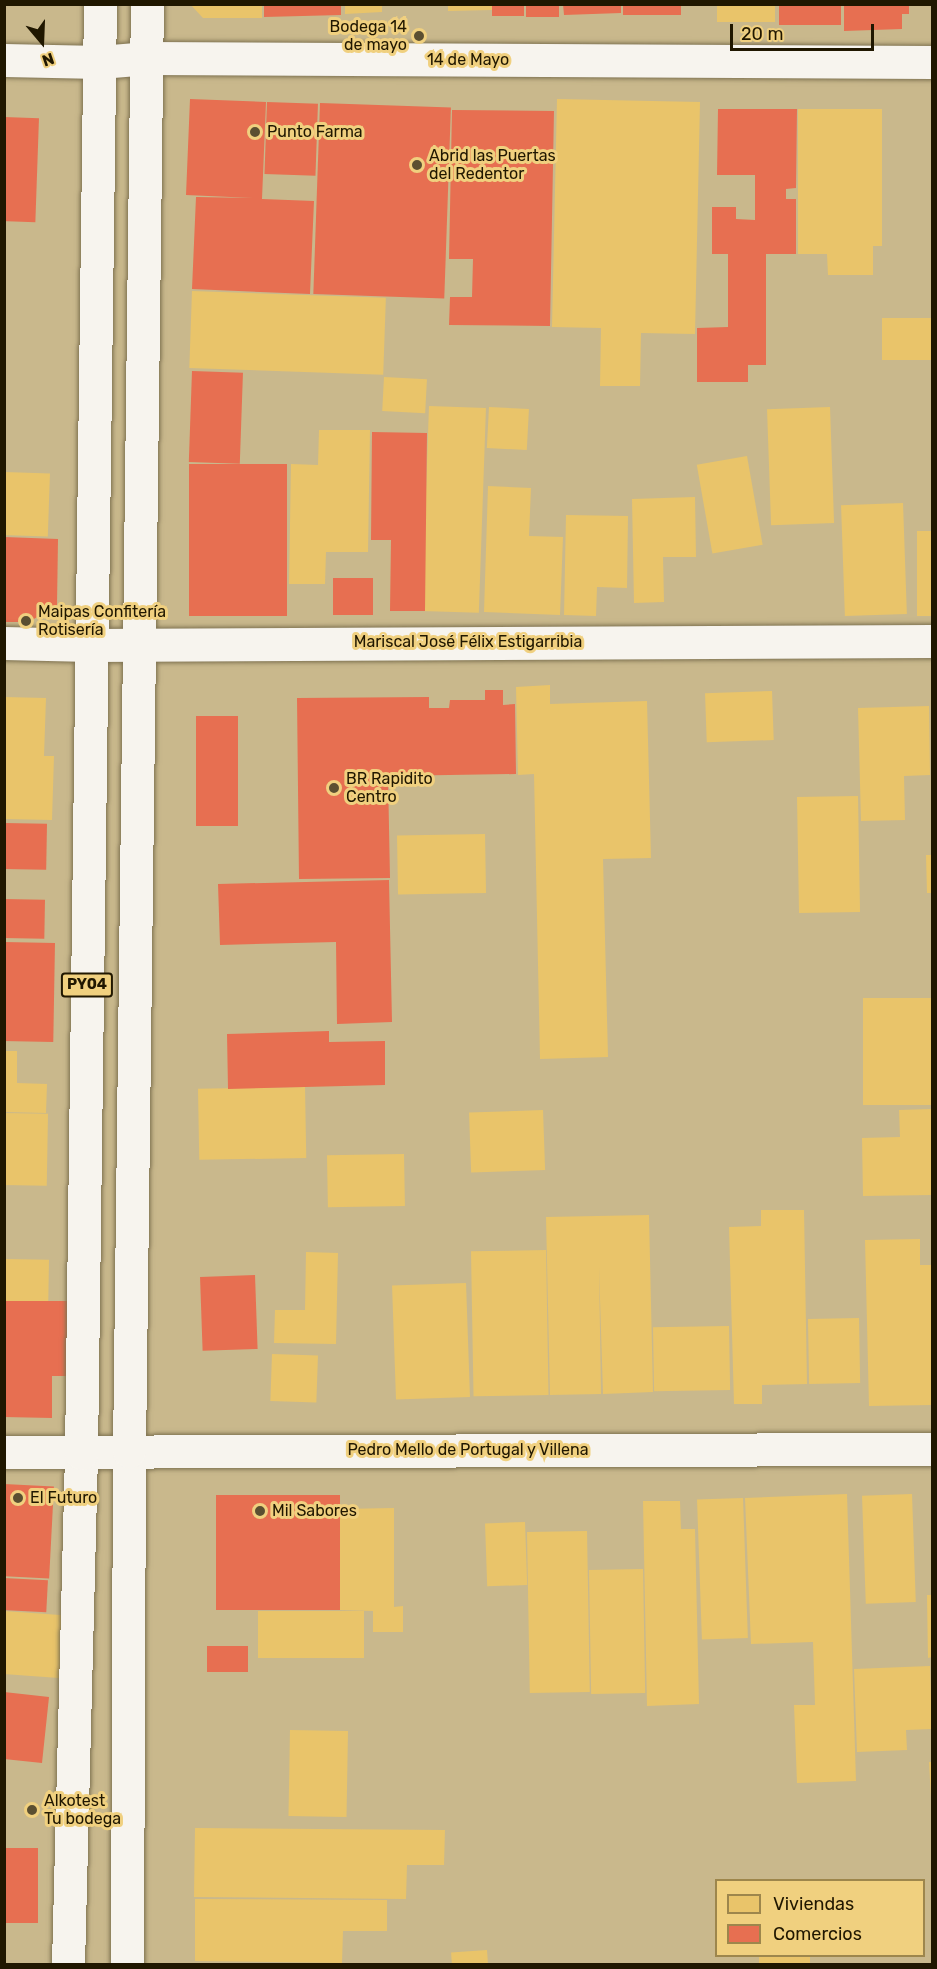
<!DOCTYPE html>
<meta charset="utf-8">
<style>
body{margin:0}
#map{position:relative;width:937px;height:1969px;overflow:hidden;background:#c9b88c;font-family:Rubik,sans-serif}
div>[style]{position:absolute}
.homes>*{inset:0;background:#e9c46a;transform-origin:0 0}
.shops>*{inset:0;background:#e76f51;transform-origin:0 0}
.roads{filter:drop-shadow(0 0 2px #7e7251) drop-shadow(0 0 2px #7e7251)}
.street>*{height:33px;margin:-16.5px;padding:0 16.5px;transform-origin:16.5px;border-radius:16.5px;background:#f7f4ee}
.secondary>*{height:33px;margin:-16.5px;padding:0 16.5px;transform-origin:16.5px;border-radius:16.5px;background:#f7f4ee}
.primary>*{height:33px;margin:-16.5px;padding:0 16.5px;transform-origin:16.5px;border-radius:16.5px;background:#f7f4ee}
.dots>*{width:16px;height:16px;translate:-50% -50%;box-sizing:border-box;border:3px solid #f0d07f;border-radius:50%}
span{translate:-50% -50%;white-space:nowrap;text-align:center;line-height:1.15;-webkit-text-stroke:6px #f0d07f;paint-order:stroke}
.shield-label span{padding:2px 4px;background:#f0d07f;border:2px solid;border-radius:4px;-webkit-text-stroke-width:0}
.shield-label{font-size:15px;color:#201700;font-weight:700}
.poi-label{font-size:16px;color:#201700}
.right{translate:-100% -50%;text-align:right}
.left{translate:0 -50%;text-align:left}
.street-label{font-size:16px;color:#201700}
.frame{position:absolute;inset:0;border:6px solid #201700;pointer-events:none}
.legend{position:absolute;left:715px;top:1879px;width:210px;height:78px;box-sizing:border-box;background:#f0d07f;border:2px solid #9d864c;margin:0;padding:8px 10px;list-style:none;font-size:18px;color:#201700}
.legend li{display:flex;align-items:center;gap:12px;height:30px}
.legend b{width:30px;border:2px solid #9d864c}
.north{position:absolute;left:12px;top:12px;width:60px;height:60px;-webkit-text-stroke:4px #f0d07f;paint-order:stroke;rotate:161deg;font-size:16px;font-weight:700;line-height:24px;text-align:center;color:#201700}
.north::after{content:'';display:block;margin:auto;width:21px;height:27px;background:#201700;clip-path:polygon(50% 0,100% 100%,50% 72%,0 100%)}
.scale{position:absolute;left:730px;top:24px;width:144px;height:27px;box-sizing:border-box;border:3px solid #201700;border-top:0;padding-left:8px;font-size:18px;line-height:21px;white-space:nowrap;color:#201700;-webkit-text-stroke:4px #f0d07f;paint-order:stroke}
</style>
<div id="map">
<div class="homes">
<i style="clip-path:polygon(190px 4px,262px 4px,262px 18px,203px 18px)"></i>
<i style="clip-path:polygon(345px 4px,382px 4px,382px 12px,345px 14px)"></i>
<i style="clip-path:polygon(448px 4px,492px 4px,492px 10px,448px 11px)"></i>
<i style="left:717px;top:4px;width:58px;height:18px"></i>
<i style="clip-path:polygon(557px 99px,700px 102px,695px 334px,641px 333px,640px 386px,600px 386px,601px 328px,552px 327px)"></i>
<i style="clip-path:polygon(798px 109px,882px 109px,882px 246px,873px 246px,873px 275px,828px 275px,827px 254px,798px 254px)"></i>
<i style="left:192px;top:291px;width:194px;height:77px;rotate:2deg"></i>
<i style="left:932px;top:318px;width:42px;height:50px;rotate:90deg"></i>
<i style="left:384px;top:377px;width:43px;height:34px;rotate:3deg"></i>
<i style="left:429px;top:406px;width:57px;height:205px;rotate:2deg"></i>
<i style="left:489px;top:407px;width:40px;height:41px;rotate:3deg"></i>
<i style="left:830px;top:407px;width:116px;height:63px;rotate:88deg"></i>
<i style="clip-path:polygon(319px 430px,370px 430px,368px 552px,326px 552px,325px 584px,289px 584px,291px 464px,318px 465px)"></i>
<i style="left:747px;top:456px;width:90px;height:51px;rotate:80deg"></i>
<i style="left:4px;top:472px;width:46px;height:63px;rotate:2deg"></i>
<i style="clip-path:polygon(488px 486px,531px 488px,529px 536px,563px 537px,560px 615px,484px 612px)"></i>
<i style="clip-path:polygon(695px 497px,696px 557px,663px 557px,664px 602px,634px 603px,632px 499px)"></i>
<i style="left:903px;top:503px;width:111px;height:62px;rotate:88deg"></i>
<i style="clip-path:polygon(566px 515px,628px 516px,627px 588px,597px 587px,596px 616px,564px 615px)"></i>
<i style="left:917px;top:531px;width:15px;height:85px"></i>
<i style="clip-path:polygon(550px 685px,550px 704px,647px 701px,651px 858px,603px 859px,608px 1057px,540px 1059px,534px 774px,518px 775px,516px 687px)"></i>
<i style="left:772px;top:691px;width:49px;height:67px;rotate:88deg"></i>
<i style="clip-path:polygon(4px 697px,46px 698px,44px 756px,54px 756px,52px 820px,4px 819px)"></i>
<i style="clip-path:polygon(929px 706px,930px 775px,904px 776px,905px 820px,861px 821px,858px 708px)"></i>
<i style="left:858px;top:796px;width:116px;height:61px;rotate:89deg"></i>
<i style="left:485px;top:834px;width:59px;height:88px;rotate:89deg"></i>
<i style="clip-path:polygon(926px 855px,932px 855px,932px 893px,927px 893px)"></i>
<i style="left:932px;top:998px;width:107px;height:69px;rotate:90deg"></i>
<i style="clip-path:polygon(4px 1051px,17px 1051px,17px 1083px,47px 1084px,46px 1113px,4px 1112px)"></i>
<i style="left:305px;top:1087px;width:71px;height:107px;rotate:89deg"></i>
<i style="clip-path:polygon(932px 1109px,932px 1195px,863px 1196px,862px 1138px,900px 1137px,899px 1110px)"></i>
<i style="left:543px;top:1110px;width:60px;height:74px;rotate:88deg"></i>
<i style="left:4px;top:1113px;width:44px;height:72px;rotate:1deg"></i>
<i style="left:404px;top:1154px;width:52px;height:77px;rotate:89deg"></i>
<i style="clip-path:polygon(761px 1210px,804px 1210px,807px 1384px,762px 1385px,762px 1404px,734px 1404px,729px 1227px,761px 1226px)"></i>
<i style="clip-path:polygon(649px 1215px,653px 1392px,603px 1394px,599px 1267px,601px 1394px,550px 1395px,546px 1217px)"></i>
<i style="clip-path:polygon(920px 1239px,920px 1265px,932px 1265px,932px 1405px,869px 1406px,865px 1240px)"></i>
<i style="left:546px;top:1250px;width:145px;height:75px;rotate:89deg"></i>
<i style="clip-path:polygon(306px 1252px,338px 1253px,336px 1344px,274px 1343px,275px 1310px,305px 1310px)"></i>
<i style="left:4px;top:1259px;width:45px;height:42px;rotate:1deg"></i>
<i style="left:466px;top:1283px;width:114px;height:74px;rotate:88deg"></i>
<i style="left:859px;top:1318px;width:65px;height:51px;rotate:89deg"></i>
<i style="left:729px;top:1326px;width:64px;height:76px;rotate:89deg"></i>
<i style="left:272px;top:1354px;width:46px;height:47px;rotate:2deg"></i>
<i style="clip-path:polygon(847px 1494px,856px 1781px,797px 1783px,794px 1705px,815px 1705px,813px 1642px,751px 1644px,745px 1498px)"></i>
<i style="left:912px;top:1494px;width:108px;height:50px;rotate:88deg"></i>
<i style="left:743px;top:1498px;width:140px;height:46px;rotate:88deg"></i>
<i style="clip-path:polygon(643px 1501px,680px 1501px,681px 1529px,695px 1529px,699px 1704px,647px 1706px)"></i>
<i style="clip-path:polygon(394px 1508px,394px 1607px,403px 1606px,403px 1632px,373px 1632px,373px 1611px,340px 1610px,340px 1509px)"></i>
<i style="left:525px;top:1522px;width:63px;height:40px;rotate:88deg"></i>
<i style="left:587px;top:1531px;width:161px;height:60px;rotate:89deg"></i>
<i style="left:643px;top:1569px;width:124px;height:54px;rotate:89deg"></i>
<i style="clip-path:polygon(927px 1595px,932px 1595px,932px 1657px,928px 1658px)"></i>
<i style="left:4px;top:1611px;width:63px;height:63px;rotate:4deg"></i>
<i style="left:258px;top:1611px;width:106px;height:47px"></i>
<i style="clip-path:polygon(930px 1666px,932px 1729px,906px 1730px,907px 1750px,857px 1752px,854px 1669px)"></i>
<i style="left:290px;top:1730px;width:58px;height:86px;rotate:1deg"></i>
<i style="clip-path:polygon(929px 1762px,932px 1762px,932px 1797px,931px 1797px)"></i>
<i style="clip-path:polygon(195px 1828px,445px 1830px,444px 1865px,407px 1865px,406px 1899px,194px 1897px)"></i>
<i style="clip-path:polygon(195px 1899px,387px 1900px,387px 1931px,343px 1931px,342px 1963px,195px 1961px)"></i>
<i style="left:487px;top:1950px;width:14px;height:36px;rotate:86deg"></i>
<i style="left:759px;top:1956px;width:51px;height:8px"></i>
</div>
<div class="shops">
<i style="left:492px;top:4px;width:32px;height:12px"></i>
<i style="left:526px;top:4px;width:33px;height:13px"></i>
<i style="clip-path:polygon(563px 4px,621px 4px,621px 13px,564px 15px)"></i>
<i style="left:623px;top:4px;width:58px;height:11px"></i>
<i style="left:779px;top:4px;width:62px;height:21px"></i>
<i style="clip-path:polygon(844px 4px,909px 4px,909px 14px,902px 14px,902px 29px,844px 31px)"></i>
<i style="clip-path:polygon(264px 5px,341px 5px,341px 15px,264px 17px)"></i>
<i style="clip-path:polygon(190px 99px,266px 102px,262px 199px,314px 201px,310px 294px,192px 289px,196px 197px,253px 198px,186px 195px)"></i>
<i style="left:267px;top:102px;width:51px;height:72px;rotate:2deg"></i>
<i style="left:320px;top:103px;width:131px;height:191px;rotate:2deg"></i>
<i style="clip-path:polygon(718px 109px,797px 109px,796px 188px,786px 189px,786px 199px,796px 199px,796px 254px,766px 254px,766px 365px,748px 365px,748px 382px,697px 382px,697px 328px,728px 327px,728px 254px,712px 254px,712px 207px,736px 207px,736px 219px,755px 220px,755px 175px,717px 175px)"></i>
<i style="clip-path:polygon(452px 110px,554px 111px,550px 326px,449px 325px,450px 297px,472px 297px,473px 259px,449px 259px)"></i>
<i style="left:4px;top:117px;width:35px;height:104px;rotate:2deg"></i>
<i style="left:192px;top:371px;width:51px;height:91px;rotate:2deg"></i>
<i style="clip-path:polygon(372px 432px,427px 433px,425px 611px,390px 611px,391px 540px,371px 540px)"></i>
<i style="left:189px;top:464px;width:98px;height:152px"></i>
<i style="clip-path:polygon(4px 537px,58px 539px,57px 605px,29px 622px,4px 622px)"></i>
<i style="left:333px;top:578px;width:40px;height:37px"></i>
<i style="clip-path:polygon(485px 690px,503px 690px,503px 705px,515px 704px,516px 774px,388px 776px,390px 878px,299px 879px,297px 698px,429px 697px,429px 708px,449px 708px,450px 700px,485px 700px)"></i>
<i style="left:196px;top:716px;width:42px;height:110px"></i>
<i style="left:4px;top:823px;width:43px;height:46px;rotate:1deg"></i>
<i style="clip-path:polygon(389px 880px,392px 1022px,337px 1024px,336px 942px,220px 945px,218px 884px)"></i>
<i style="left:4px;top:899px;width:41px;height:39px;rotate:1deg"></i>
<i style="left:4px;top:942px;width:51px;height:99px;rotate:1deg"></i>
<i style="clip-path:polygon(329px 1031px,329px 1042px,385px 1041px,385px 1085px,228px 1089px,227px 1034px)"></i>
<i style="left:255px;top:1275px;width:74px;height:55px;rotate:88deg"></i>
<i style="clip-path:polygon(4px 1301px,70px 1301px,69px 1376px,52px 1376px,52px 1418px,4px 1417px)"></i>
<i style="left:4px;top:1484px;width:50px;height:92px;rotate:3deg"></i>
<i style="left:340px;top:1495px;width:115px;height:124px;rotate:90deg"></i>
<i style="left:4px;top:1578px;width:44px;height:32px;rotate:3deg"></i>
<i style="left:207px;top:1646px;width:41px;height:26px"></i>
<i style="clip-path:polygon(4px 1692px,49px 1697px,42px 1763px,4px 1759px)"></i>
<i style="left:4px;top:1848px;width:34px;height:75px"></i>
</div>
<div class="roads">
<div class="street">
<i style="left:4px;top:60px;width:96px;rotate:1.2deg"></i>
<i style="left:4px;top:643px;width:87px;rotate:1.3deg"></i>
<i style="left:4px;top:1452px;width:928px;rotate:-0.19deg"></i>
</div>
<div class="secondary">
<i style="left:100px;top:62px;width:48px;rotate:-4.8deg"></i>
<i style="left:148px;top:58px;width:784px;rotate:0.29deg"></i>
<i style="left:91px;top:645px;width:841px;rotate:-0.27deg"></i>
</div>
<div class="primary">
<i style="left:68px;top:1964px;width:511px;rotate:-88.54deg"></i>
<i style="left:81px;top:1453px;width:1449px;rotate:-89.25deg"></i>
<i style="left:127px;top:1964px;width:513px;rotate:-89.78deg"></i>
<i style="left:129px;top:1451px;width:1447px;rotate:-89.29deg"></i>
</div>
</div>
<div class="dots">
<i style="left:419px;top:36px;background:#5b4f31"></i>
<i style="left:255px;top:132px;background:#5b4f31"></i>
<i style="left:417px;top:165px;background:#5b4f31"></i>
<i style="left:26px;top:621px;background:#5b4f31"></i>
<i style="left:334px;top:788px;background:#5b4f31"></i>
<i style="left:18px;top:1498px;background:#5b4f31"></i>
<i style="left:260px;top:1511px;background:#5b4f31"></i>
<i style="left:32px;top:1810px;background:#5b4f31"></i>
</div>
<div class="shield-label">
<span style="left:87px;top:985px">PY04</span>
</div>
<div class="poi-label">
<span class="right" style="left:407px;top:36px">Bodega 14<br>de mayo</span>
<span class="left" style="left:267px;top:132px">Punto Farma</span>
<span class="left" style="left:429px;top:165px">Abrid las Puertas<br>del Redentor</span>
<span class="left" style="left:38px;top:621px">Maipas Confitería<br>Rotisería</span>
<span class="left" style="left:346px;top:788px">BR Rapidito<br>Centro</span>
<span class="left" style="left:30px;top:1498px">El Futuro</span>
<span class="left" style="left:272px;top:1511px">Mil Sabores</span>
<span class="left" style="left:44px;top:1810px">Alkotest<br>Tu bodega</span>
</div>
<div class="street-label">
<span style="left:468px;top:60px">14 de Mayo</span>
<span style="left:468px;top:642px">Mariscal José Félix Estigarribia</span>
<span style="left:468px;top:1450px">Pedro Mello de Portugal y Villena</span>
</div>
<div class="frame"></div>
<ul class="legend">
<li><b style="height:16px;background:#e9c46a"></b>Viviendas</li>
<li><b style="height:16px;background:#e76f51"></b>Comercios</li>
</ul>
<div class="north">N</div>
<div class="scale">20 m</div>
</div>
